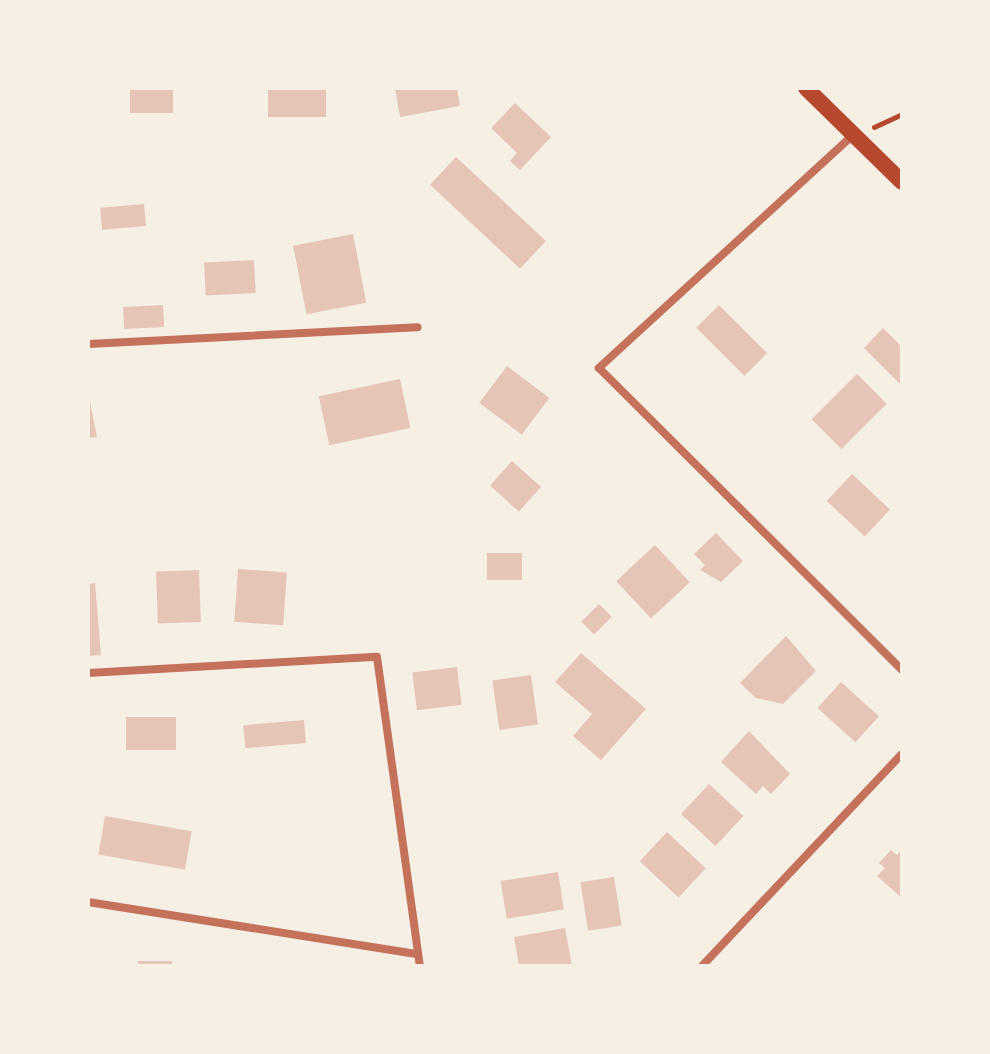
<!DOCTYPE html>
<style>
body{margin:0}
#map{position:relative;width:990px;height:1054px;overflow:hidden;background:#f6efe4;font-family:"Exo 2",sans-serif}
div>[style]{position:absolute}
.building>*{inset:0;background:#e6c5b7;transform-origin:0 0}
.path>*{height:5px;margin:-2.5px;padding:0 2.5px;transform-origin:2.5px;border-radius:2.5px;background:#b5482f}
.minor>*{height:8px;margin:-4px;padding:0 4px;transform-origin:4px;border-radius:4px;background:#c5725c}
.secondary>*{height:16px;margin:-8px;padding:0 8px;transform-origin:8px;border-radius:8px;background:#b5482f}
span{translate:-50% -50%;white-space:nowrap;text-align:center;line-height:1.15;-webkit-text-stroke:8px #f6efe4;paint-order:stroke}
.frame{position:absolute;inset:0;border:90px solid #f6efe4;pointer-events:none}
</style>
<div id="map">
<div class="building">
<i style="left:130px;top:88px;width:43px;height:25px"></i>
<i style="left:268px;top:88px;width:58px;height:29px"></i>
<i style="clip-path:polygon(395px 88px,457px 88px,460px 106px,400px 117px)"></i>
<i style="clip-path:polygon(515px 103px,551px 137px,520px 170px,510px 161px,517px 153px,491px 128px)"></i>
<i style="left:456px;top:157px;width:123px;height:38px;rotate:43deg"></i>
<i style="left:144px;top:204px;width:22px;height:44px;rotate:85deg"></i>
<i style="left:353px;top:234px;width:70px;height:61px;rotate:79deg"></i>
<i style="left:254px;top:260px;width:33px;height:50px;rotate:87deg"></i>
<i style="left:163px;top:305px;width:22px;height:40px;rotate:87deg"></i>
<i style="left:719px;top:305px;width:68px;height:32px;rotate:45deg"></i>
<i style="clip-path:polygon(883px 328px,902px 347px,902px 386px,864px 348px)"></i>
<i style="left:507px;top:366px;width:53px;height:46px;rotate:37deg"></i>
<i style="left:857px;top:374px;width:42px;height:64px;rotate:45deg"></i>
<i style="left:400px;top:379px;width:50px;height:83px;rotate:78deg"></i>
<i style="clip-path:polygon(88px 392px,97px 437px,88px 438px)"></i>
<i style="left:512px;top:461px;width:39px;height:33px;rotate:42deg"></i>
<i style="left:852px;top:474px;width:52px;height:37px;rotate:43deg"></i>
<i style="clip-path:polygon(716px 533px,743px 561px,721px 582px,700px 570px,705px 565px,694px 554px)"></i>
<i style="left:655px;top:545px;width:51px;height:53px;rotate:47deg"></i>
<i style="left:487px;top:553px;width:35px;height:27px"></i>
<i style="left:238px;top:569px;width:49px;height:53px;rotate:4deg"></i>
<i style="left:199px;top:570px;width:52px;height:43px;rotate:88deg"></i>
<i style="clip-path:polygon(95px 583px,101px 655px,88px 656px,88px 584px)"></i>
<i style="left:599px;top:604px;width:18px;height:25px;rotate:45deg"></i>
<i style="clip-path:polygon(786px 636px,816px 671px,783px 704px,756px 698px,740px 683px)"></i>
<i style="clip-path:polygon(581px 653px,646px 709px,601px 760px,573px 736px,592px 714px,555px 682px)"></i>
<i style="left:457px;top:667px;width:38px;height:45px;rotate:83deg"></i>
<i style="left:531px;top:675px;width:50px;height:39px;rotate:82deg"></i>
<i style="left:841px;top:682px;width:51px;height:35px;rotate:42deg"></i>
<i style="left:126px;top:717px;width:50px;height:33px"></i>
<i style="left:304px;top:720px;width:23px;height:61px;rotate:85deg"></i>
<i style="clip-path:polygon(749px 731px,790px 774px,771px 794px,763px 786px,756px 794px,721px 762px)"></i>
<i style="left:709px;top:784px;width:47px;height:41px;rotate:43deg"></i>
<i style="left:105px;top:816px;width:88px;height:39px;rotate:10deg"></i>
<i style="left:667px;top:832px;width:53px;height:40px;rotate:43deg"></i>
<i style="clip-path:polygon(902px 849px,902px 898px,877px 876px,885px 868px,879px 863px,891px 850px,897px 855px)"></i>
<i style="left:558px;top:872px;width:38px;height:58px;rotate:81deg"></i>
<i style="left:614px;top:877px;width:49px;height:34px;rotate:81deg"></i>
<i style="clip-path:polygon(565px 928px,572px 966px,519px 966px,514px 937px)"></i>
<i style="left:138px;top:961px;width:34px;height:5px"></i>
</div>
<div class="path">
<i style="left:874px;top:127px;width:31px;rotate:-25deg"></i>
</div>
<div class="minor">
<i style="left:853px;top:135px;width:345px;rotate:137.5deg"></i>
<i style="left:599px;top:368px;width:428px;rotate:44.9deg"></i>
<i style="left:88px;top:344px;width:330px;rotate:-2.9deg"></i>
<i style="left:88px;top:673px;width:289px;rotate:-3.2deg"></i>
<i style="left:377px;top:657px;width:312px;rotate:82.1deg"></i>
<i style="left:88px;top:902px;width:334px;rotate:9deg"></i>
<i style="left:702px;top:966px;width:291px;rotate:-46.7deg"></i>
</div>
<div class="secondary">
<i style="left:806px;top:88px;width:134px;rotate:44.4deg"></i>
</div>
<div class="frame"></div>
</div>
